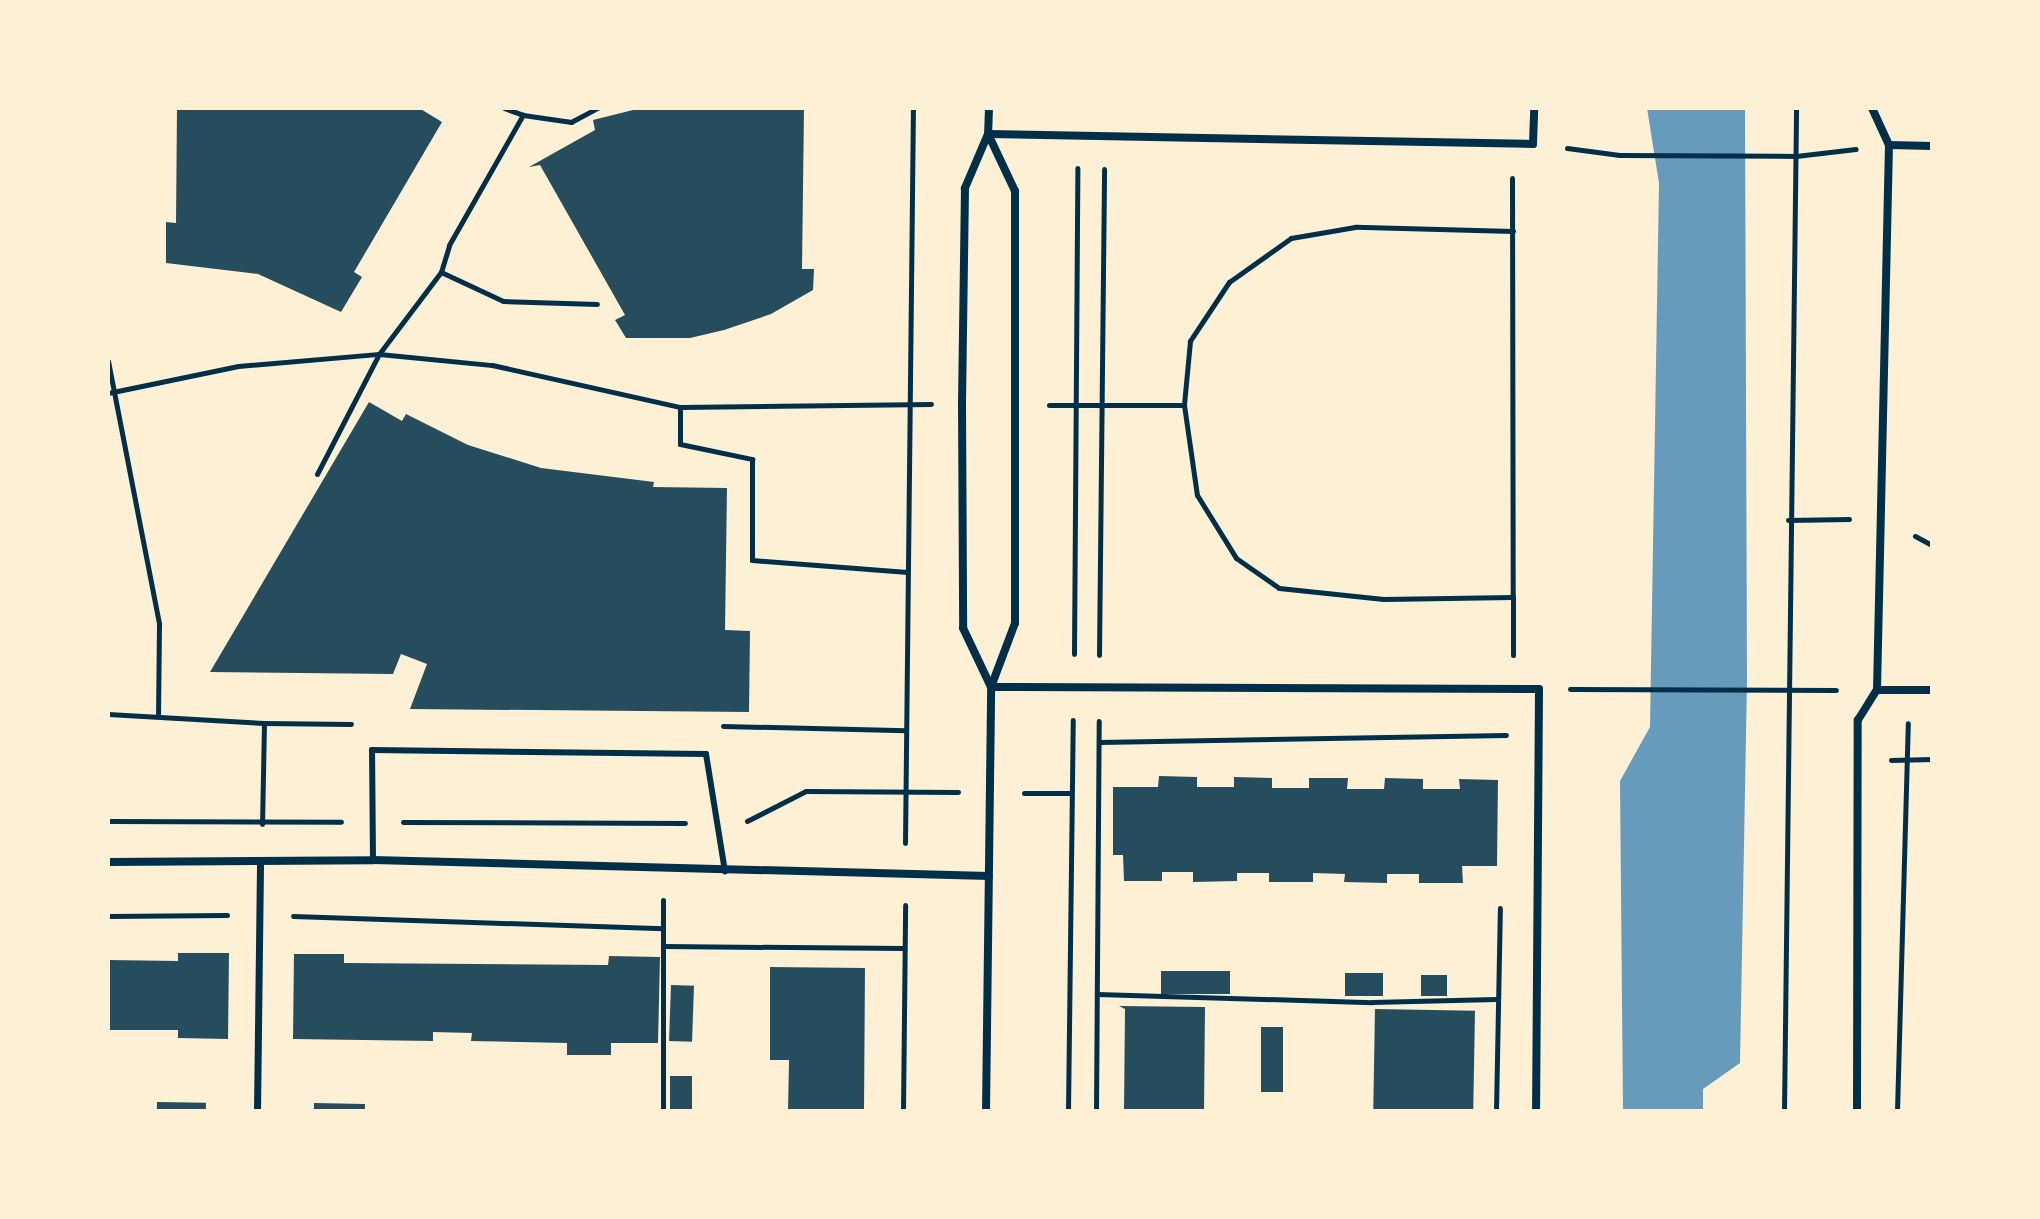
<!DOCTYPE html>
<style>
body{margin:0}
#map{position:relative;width:2040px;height:1219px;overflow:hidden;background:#fdf0d5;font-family:Overpass,sans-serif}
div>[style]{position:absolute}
.water>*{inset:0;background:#669bbc}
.building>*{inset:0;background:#264d5e;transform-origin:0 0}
.path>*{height:5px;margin:-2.5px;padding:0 2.5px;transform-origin:2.5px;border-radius:2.5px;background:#003049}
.service>*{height:6px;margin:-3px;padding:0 3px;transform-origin:3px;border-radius:3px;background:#003049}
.pedestrian>*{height:7px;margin:-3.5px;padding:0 3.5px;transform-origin:3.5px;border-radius:3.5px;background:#003049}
.minor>*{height:8px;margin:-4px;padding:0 4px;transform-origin:4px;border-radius:4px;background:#003049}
span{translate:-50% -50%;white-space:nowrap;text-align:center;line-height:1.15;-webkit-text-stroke:8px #fdf0d5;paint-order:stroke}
.frame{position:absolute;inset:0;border:110px solid #fdf0d5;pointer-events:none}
</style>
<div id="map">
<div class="water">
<i style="clip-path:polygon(1647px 108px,1745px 108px,1747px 681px,1740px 1063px,1703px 1089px,1703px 1111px,1623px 1111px,1620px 781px,1650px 727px,1659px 183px)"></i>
</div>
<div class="building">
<i style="clip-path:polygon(177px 108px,419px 108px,442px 122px,354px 272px,362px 277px,341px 312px,258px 274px,166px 263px,166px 222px,176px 223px)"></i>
<i style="clip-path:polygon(641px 108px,804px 108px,802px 269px,814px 269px,813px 290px,771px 314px,724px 330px,690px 338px,626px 338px,615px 320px,625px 315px,540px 165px,529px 167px,595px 130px,593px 120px)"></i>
<i style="clip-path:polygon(369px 402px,402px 421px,406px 414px,468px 445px,541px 468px,654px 482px,653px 487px,727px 488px,725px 630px,750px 631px,749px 712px,410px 709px,427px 664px,401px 654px,393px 674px,210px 672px)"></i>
<i style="clip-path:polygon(1159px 776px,1197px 777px,1197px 787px,1234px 787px,1234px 777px,1272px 778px,1272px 788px,1309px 788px,1309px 778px,1348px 778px,1347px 789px,1384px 789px,1385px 778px,1423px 779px,1423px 789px,1460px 789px,1459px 779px,1498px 780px,1497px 866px,1462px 866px,1463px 883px,1419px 883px,1419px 874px,1387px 874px,1387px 883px,1344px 882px,1345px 874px,1313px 873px,1313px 882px,1269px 882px,1269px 873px,1237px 873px,1237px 881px,1193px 882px,1193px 872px,1162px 872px,1162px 881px,1124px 881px,1123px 855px,1113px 855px,1113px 787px,1158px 787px)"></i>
<i style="clip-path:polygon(178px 953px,229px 953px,228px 1039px,178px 1038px,178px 1030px,108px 1030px,108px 960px,178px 961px)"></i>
<i style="clip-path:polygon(294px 954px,344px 954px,344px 963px,608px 965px,609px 956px,660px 957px,658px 1043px,611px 1043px,611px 1055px,567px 1055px,567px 1043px,471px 1041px,472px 1033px,433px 1032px,433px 1041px,293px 1039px)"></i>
<i style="clip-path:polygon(770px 967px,865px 968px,864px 1111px,788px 1111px,789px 1060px,770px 1060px)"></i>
<i style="left:1161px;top:971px;width:69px;height:23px"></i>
<i style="left:1345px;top:973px;width:38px;height:23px"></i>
<i style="left:1421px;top:975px;width:26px;height:21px"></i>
<i style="left:671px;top:985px;width:23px;height:56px;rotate:2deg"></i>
<i style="clip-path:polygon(1119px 1006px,1205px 1007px,1204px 1111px,1124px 1111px,1125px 1009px)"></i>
<i style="left:1375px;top:1009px;width:100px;height:102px;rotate:1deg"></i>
<i style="left:1261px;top:1027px;width:22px;height:65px"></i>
<i style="left:670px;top:1076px;width:22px;height:35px"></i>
<i style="left:157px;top:1102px;width:49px;height:9px;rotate:1deg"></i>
<i style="left:314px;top:1103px;width:51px;height:8px;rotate:1deg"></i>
</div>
<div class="path">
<i style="left:504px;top:108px;width:20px;rotate:20deg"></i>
<i style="left:1567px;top:148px;width:53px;rotate:7.5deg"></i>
<i style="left:1620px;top:155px;width:176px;rotate:0.3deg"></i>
<i style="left:1796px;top:156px;width:60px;rotate:-6.7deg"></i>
<i style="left:1512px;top:178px;width:419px;rotate:89.9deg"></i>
<i style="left:1513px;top:231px;width:158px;rotate:-178.5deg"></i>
<i style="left:1355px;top:227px;width:65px;rotate:170.2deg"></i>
<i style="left:1291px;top:238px;width:76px;rotate:144.6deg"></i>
<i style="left:1229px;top:282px;width:71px;rotate:123.5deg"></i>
<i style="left:1190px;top:341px;width:64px;rotate:95.4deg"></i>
<i style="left:1184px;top:405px;width:91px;rotate:81.8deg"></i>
<i style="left:1197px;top:495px;width:74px;rotate:58.2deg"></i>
<i style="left:1236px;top:558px;width:52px;rotate:34.9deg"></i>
<i style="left:1279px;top:588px;width:105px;rotate:6deg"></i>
<i style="left:1383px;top:599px;width:130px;rotate:-0.9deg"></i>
<i style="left:1513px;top:597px;width:58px;rotate:90deg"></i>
<i style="left:441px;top:272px;width:28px;rotate:-73deg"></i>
<i style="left:449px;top:245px;width:150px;rotate:-60.4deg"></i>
<i style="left:523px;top:115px;width:49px;rotate:8.3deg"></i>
<i style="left:571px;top:122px;width:30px;rotate:-28deg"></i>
<i style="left:108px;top:361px;width:268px;rotate:79deg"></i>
<i style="left:159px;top:624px;width:90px;rotate:90.6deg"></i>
<i style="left:108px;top:393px;width:133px;rotate:-11.7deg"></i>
<i style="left:238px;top:366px;width:142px;rotate:-4.9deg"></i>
<i style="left:379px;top:354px;width:114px;rotate:5.6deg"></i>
<i style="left:492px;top:365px;width:193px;rotate:12.6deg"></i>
<i style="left:680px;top:407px;width:251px;rotate:-0.7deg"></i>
<i style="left:1049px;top:405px;width:135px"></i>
<i style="left:680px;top:407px;width:37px;rotate:90deg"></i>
<i style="left:680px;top:444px;width:74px;rotate:11.8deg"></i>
<i style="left:752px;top:459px;width:101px;rotate:90deg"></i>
<i style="left:752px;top:560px;width:156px;rotate:4.4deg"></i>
<i style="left:317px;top:474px;width:135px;rotate:-62.7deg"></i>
<i style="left:379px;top:354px;width:103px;rotate:-52.9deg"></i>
<i style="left:441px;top:272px;width:68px;rotate:25.1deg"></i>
<i style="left:503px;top:301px;width:94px;rotate:1.8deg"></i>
<i style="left:1788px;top:520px;width:61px;rotate:-0.9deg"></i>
<i style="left:1915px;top:536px;width:19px;rotate:28deg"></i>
<i style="left:1074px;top:654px;width:486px;rotate:-89.6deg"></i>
<i style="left:1099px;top:655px;width:486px;rotate:-89.4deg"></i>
<i style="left:1570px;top:689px;width:266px;rotate:0.2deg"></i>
<i style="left:108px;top:714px;width:156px;rotate:3.3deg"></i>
<i style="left:264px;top:723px;width:101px;rotate:91.1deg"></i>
<i style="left:264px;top:723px;width:87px;rotate:0.7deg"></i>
<i style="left:723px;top:726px;width:183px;rotate:1.3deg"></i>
<i style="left:1099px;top:742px;width:407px;rotate:-1deg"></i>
<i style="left:1891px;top:760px;width:41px;rotate:-1.4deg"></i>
<i style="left:1024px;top:793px;width:47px"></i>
<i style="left:108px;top:821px;width:233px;rotate:0.2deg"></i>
<i style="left:747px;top:821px;width:66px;rotate:-27deg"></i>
<i style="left:806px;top:791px;width:152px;rotate:0.4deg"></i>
<i style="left:403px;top:822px;width:282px;rotate:0.2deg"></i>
<i style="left:905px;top:843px;width:735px;rotate:-89.38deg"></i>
<i style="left:663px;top:900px;width:211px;rotate:90deg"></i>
<i style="left:108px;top:916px;width:119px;rotate:-0.5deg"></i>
<i style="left:293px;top:916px;width:370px;rotate:1.9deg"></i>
<i style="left:663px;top:946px;width:241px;rotate:0.5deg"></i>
<i style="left:1097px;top:994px;width:275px;rotate:1.7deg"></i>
<i style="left:1372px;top:1002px;width:124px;rotate:-1.4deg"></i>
<i style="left:903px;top:1111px;width:206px;rotate:-89.4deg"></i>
<i style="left:1068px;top:1111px;width:391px;rotate:-89.3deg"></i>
<i style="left:1096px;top:1111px;width:390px;rotate:-89.6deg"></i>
<i style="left:1496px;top:1111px;width:203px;rotate:-88.9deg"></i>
<i style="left:1784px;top:1111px;width:1003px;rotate:-89.31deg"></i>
<i style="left:1897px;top:1111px;width:388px;rotate:-88.4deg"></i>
</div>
<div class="service">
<i style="left:373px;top:860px;width:110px;rotate:-90.5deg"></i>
<i style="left:372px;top:750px;width:334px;rotate:0.7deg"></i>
<i style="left:706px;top:754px;width:119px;rotate:80.8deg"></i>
</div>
<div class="pedestrian">
<i style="left:257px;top:1111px;width:250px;rotate:-89.3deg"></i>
</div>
<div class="minor">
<i style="left:989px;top:108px;width:26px;rotate:92deg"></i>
<i style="left:988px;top:134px;width:59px;rotate:113.1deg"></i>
<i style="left:965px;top:188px;width:216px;rotate:90.8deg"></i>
<i style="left:962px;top:404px;width:224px;rotate:89.7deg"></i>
<i style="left:963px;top:628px;width:65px;rotate:64.6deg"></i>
<i style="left:988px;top:134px;width:545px;rotate:1.05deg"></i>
<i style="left:1533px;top:144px;width:36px;rotate:-88deg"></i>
<i style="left:1889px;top:145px;width:43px;rotate:1.3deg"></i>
<i style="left:991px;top:687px;width:548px;rotate:0.21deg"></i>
<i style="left:1539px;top:689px;width:422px;rotate:90.4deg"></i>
<i style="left:1877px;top:690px;width:55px"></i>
<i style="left:108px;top:862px;width:265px;rotate:-0.4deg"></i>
<i style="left:373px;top:860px;width:616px;rotate:1.49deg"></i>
<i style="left:986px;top:1111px;width:424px;rotate:-89.3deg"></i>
<i style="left:991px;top:687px;width:68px;rotate:-69.4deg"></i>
<i style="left:1015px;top:623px;width:432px;rotate:-90deg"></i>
<i style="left:1015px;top:191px;width:63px;rotate:-115.3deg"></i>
<i style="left:1857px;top:1111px;width:391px;rotate:-89.9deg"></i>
<i style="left:1858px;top:720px;width:36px;rotate:-58deg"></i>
<i style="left:1877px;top:690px;width:545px;rotate:-88.74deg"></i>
<i style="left:1889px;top:145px;width:41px;rotate:-114.7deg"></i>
</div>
<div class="frame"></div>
</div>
